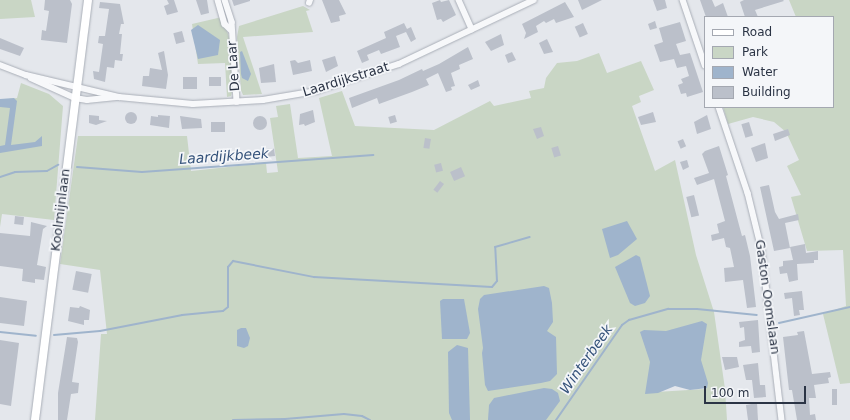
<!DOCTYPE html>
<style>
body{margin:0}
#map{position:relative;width:850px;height:420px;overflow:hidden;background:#e4e7ec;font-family:"DejaVu Sans",sans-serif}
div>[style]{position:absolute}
.green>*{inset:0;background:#c9d6c5}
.water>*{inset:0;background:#9fb4cc}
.stream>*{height:2px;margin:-1px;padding:0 1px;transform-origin:1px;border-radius:1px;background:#9fb4cc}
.building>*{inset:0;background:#bbc0ca;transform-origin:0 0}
.round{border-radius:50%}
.roads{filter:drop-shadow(0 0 1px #a9aeb7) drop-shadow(0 0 1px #a9aeb7)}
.street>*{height:5.5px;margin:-2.75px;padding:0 2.75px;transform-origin:2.75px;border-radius:2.75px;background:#f7f8fa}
.primary>*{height:8px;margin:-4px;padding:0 4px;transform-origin:4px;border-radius:4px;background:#fff}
span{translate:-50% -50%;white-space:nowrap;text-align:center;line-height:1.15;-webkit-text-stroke:3.5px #f4f6f9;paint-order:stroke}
.street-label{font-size:13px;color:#2b3445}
.water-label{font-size:14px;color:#34527a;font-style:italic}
.legend{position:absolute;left:704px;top:16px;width:130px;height:92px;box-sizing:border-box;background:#f4f6f9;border:1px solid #a4a8b1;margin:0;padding:5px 7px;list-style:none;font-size:12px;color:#2b3445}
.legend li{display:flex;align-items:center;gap:8px;height:20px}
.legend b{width:20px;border:1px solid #a4a8b1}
.scale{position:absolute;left:704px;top:386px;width:102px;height:18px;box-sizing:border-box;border:2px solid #2b3445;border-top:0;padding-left:5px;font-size:12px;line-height:14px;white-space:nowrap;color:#2b3445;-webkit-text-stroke:3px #f4f6f9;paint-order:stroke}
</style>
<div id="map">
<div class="green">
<i style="clip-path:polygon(0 0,31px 0,35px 17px,0 19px)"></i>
<i style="clip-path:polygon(789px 0,850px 0,850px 383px,840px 384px,823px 314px,846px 306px,843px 250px,807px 251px,791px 197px,801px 195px,787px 166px,799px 160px,786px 132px,774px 122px,753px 117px,728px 124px,723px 107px,833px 107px,833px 17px,796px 17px)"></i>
<i style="clip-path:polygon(303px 6px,310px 10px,306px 11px,313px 32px,243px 37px,262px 94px,243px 95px,241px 90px,237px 37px,239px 26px)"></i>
<i style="clip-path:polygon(222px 17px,230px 40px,233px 88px,231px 96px,227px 97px,225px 63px,198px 64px,192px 24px)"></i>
<i style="clip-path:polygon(evenodd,599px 53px,607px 73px,641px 61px,654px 90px,639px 96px,641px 102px,632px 106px,655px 171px,675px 160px,696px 255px,714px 312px,725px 389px,727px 420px,95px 420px,101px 334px,107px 334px,100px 270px,60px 264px,78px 136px,187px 136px,191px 171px,266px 163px,267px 173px,278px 172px,270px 118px,278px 117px,276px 106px,290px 104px,298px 158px,332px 156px,319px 98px,342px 91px,355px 126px,434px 130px,490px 101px,494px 106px,531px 98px,529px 91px,544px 88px,546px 78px,557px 63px,577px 61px,599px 53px,650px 358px,704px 383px,705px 389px,656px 392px,650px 358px)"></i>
<i style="clip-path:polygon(21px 83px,49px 94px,63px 106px,54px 220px,2px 214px,0 227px,0 100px,17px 98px)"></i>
</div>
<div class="water">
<i style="clip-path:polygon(198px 25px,220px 40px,218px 55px,198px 59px,191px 30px)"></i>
<i style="clip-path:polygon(242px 51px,251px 74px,248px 81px,242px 78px,241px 74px,240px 52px)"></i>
<i style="clip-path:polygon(14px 98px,17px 101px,11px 145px,35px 142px,42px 136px,42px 146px,0 153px,0 146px,5px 145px,10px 108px,0 107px,0 99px)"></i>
<i style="clip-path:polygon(627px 221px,637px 239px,618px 255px,610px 258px,602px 229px)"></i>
<i style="clip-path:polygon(636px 255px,640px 257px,650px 296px,645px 303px,635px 306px,630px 303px,615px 267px)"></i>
<i style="clip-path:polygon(544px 286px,549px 288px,552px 303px,553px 322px,547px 331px,556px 337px,557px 374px,550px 381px,541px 383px,488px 391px,485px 385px,482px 353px,483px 348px,478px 309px,480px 299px,484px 295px)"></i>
<i style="clip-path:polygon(443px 299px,464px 299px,470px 333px,467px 339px,442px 339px,440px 301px)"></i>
<i style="clip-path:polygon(702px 321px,707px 324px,701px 360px,708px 383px,707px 388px,690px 390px,675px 386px,658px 393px,645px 394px,650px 362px,640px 332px,644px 330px,666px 331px)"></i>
<i style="clip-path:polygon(241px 328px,246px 328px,250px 338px,248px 346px,244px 348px,237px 346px,237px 330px)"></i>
<i style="clip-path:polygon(457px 345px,468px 348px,470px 420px,452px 420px,449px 413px,448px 352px)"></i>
<i style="clip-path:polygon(544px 388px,552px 389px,558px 393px,560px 401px,546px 420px,488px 420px,489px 405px,494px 398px)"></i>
</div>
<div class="stream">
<i style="left:77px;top:167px;width:65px;rotate:4.4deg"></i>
<i style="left:142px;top:172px;width:232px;rotate:-4.2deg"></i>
<i style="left:0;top:177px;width:16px;rotate:-18deg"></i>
<i style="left:15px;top:172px;width:32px;rotate:-2deg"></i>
<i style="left:47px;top:171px;width:13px;rotate:-29deg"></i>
<i style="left:779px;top:323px;width:73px;rotate:-12.7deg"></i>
<i style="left:0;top:332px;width:36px;rotate:6deg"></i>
<i style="left:54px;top:335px;width:46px;rotate:-5deg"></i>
<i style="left:100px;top:331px;width:84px;rotate:-11deg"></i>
<i style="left:182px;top:315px;width:41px;rotate:-5.6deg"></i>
<i style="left:223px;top:311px;width:6px;rotate:-39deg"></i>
<i style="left:228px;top:307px;width:40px;rotate:-90deg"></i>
<i style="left:228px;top:267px;width:8px;rotate:-50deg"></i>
<i style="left:233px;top:261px;width:83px;rotate:11.2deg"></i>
<i style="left:314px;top:277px;width:178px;rotate:3.2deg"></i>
<i style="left:492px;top:287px;width:8px;rotate:-50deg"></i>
<i style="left:497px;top:281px;width:34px;rotate:-93deg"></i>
<i style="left:495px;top:247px;width:36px;rotate:-16deg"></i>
<i style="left:233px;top:420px;width:52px;rotate:-1.1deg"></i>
<i style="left:285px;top:419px;width:59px;rotate:-4.8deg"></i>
<i style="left:344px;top:414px;width:18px;rotate:6deg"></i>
<i style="left:362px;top:416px;width:9px;rotate:27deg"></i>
<i style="left:556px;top:420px;width:116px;rotate:-55.2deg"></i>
<i style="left:622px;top:325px;width:9px;rotate:-36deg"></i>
<i style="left:629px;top:320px;width:41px;rotate:-15.8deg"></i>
<i style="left:668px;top:309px;width:29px"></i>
<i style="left:697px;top:309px;width:60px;rotate:5.7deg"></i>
</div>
<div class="building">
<i style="clip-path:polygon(45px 0,70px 0,72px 4px,67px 43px,41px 40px,42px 30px,46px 31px,49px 11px,44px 10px)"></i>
<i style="clip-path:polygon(167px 0,174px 0,178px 12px,167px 15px,164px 6px,169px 4px)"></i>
<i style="clip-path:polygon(196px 0,207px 0,209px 13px,201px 15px)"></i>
<i style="clip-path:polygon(232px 0,250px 0,250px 1px,234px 6px)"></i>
<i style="clip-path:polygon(322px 0,339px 0,346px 14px,339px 16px,340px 21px,331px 23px)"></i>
<i style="clip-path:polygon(440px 0,441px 2px,449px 0,456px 15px,443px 22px,441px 19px,437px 20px,432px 3px)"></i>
<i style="clip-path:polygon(578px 0,602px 0,582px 10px)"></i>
<i style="clip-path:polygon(653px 0,665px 0,667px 8px,657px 11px)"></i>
<i style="clip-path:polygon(700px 0,712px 0,715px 7px,723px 3px,728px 17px,706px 17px)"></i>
<i style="clip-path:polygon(744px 0,783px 0,784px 1px,755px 10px,758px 17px,745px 17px,740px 2px)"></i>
<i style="clip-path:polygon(100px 2px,120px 4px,124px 24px,121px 24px,119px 34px,122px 34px,120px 54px,123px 54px,122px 61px,115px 60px,114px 68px,107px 67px,105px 82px,94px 79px,93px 71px,99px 72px,103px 44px,98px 43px,99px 36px,105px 36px,109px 9px,99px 8px)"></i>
<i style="clip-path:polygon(565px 2px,574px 17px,556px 23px,554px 19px,546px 23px,544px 21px,536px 26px,538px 32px,524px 39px,526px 33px,522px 24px)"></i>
<i style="clip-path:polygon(655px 21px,657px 28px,650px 30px,648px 24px)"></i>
<i style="clip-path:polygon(680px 22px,686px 41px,676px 44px,680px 55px,690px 53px,703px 92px,687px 97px,686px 93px,681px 94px,678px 85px,683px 83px,681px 79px,689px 76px,686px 66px,677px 68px,674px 59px,660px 62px,654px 45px,663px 42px,659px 28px)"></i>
<i style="clip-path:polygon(404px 23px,407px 29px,411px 27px,416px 39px,411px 42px,406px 32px,396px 36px,400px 47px,381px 54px,379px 50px,367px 55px,369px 60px,362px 63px,357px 51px,386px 38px,384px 32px)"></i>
<i style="left:583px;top:23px;width:12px;height:9px;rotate:66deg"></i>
<i style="left:182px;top:31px;width:11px;height:9px;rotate:75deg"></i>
<i style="clip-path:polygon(501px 34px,504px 45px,491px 51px,485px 42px)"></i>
<i style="clip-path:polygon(0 38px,24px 48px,20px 56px,0 49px)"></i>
<i style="clip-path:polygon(547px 39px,553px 52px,544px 54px,539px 43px)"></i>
<i style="clip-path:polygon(468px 47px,473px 59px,459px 65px,460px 69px,451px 73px,455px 86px,451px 87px,452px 90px,446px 92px,438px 73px,426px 79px,429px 85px,412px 92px,379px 104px,377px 98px,352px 108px,349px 98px,399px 80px,422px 69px,423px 71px,439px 64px)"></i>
<i style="clip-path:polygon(164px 51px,168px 75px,166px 89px,142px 86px,143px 76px,149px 76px,150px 68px,162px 70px,158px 53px)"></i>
<i style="clip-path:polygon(512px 52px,516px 60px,508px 63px,505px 55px)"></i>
<i style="clip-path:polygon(335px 56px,338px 66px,326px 72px,322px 60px)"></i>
<i style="clip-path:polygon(295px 60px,298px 63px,310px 60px,312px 71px,293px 75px,290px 61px)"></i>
<i style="clip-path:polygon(274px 64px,276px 82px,261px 83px,259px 68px)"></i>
<i style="left:183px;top:77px;width:14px;height:12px"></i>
<i style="left:209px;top:77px;width:12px;height:9px"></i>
<i style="clip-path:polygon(478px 80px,480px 86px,471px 90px,468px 85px)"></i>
<i style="clip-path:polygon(313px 110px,315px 122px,305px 126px,304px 124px,299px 125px,300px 114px)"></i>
<i class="round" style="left:125px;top:112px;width:12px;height:12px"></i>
<i style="clip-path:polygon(653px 112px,656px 122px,641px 125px,638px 117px)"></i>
<i style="clip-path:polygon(89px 115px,99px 116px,99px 120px,107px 121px,96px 125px,89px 123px)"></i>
<i style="clip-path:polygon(158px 115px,170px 116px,169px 128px,150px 125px,151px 116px,158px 117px)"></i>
<i style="left:395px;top:115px;width:7px;height:7px;rotate:74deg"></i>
<i style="clip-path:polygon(707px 115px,711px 129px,697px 134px,694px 122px)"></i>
<i style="clip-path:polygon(180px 116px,201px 119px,202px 128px,182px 129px)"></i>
<i class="round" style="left:253px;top:116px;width:14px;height:14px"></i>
<i style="left:225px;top:122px;width:10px;height:14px;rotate:90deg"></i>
<i style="left:749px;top:122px;width:14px;height:8px;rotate:73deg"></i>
<i style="clip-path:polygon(541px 127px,544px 136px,537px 139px,533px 129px)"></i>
<i style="clip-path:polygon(788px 129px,790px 135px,775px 141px,773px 134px)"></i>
<i style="left:425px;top:138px;width:6px;height:10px;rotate:9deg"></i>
<i style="left:683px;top:139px;width:8px;height:6px;rotate:67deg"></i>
<i style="clip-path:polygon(765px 143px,768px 158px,756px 162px,751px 148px)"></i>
<i style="left:558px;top:146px;width:10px;height:7px;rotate:73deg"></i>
<i style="clip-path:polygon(719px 146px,728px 175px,726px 176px,739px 225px,742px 236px,745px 235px,750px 256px,756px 307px,747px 308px,743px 280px,725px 282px,724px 268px,734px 267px,730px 248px,726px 247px,724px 238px,712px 241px,711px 235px,719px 233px,717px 224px,725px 221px,714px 179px,697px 185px,694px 178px,709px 173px,702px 154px,705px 151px)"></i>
<i style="left:274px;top:148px;width:8px;height:7px;rotate:83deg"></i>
<i style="clip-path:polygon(687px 160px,689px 167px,683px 170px,680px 162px)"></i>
<i style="left:441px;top:163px;width:8px;height:7px;rotate:76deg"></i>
<i style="left:461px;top:167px;width:10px;height:12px;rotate:66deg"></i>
<i style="left:440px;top:181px;width:5px;height:11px;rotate:37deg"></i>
<i style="clip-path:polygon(769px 185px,775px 212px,779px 219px,798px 214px,799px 220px,785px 223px,790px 248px,774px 251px,760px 187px)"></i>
<i style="left:694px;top:195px;width:21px;height:8px;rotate:76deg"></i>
<i style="left:15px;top:216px;width:9px;height:8px;rotate:6deg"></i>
<i style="clip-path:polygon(31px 222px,47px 226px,43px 229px,37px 265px,46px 267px,44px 280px,35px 279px,35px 283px,22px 281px,23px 269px,0 266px,0 233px,30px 236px)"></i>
<i style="clip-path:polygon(805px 244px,806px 253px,818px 251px,818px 260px,814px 260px,814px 263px,797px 264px,798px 280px,789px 282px,787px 273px,780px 274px,779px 267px,783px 266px,783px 261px,793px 260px,790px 247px)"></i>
<i style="left:76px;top:271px;width:16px;height:19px;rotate:11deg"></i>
<i style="clip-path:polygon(802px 291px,804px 310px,799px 310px,800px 315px,794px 316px,792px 298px,785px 299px,784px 293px)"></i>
<i style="clip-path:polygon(0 297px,27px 301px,24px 326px,0 323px)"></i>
<i style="clip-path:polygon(80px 306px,90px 310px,89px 320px,84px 320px,84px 325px,68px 321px,70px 307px,79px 308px)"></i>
<i style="clip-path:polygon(758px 320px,760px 352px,752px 353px,751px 346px,739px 347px,739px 342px,745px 340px,744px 327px,740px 328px,739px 322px)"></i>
<i style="clip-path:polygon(804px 331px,812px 374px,830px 372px,831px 377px,828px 378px,829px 383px,814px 385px,816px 398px,809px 398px,810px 415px,815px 414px,816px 420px,797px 420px,792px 390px,789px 390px,783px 337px,798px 335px,797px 332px)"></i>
<i style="clip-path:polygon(67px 337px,77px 338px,78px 342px,72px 382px,79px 383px,78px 393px,71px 394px,67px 420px,58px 420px,58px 393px)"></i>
<i style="clip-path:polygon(0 340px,19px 343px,11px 406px,0 404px)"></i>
<i style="clip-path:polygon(722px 357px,737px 357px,739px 367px,725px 370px)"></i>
<i style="clip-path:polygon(758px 363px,760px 385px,765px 385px,766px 397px,754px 398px,752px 380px,746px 380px,743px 365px)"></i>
<i style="left:832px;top:389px;width:5px;height:16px"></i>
<i style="clip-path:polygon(757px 403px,758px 420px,748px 420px,746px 405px)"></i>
</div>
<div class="roads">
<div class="street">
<i style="left:218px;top:0;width:25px;rotate:74deg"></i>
<i style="left:225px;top:24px;width:8px;rotate:45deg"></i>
<i style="left:225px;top:0;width:23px;rotate:72deg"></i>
<i style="left:232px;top:22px;width:80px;rotate:86.4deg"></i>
<i style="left:459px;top:0;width:32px;rotate:66deg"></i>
<i style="left:683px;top:0;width:69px;rotate:71.3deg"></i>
<i style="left:309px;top:3px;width:3px;rotate:-72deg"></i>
<i style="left:0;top:65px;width:28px;rotate:21deg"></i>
<i style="left:26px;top:75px;width:96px;rotate:13.3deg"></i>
<i style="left:119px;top:97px;width:74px;rotate:5.4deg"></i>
<i style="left:193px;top:104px;width:70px;rotate:-3.3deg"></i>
<i style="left:263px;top:100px;width:54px;rotate:-9.6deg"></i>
<i style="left:316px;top:91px;width:87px;rotate:-18deg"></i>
<i style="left:399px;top:64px;width:149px;rotate:-25.4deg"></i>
<i style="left:31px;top:78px;width:48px;rotate:24.4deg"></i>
<i style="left:75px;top:98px;width:12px;rotate:9deg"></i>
<i style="left:87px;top:100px;width:29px;rotate:-6deg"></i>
<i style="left:719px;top:107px;width:91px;rotate:71.4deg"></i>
<i style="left:748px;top:193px;width:59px;rotate:76.2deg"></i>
<i style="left:762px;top:250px;width:171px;rotate:83.3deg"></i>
</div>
<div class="primary">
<i style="left:35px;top:420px;width:423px;rotate:-82.8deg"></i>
</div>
</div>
<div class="street-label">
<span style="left:234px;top:66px;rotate:-94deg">De Laar</span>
<span style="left:346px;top:80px;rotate:-17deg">Laardijkstraat</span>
<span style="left:61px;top:210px;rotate:-83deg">Koolmijnlaan</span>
<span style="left:767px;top:297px;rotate:82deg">Gaston Oomslaan</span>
</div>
<div class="water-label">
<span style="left:224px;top:156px;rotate:-4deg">Laardijkbeek</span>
<span style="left:586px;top:359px;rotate:-55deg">Winterbeek</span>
</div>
<ul class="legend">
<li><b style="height:5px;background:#fff"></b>Road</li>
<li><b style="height:11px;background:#c9d6c5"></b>Park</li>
<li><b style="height:11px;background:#9fb4cc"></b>Water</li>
<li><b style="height:11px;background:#bbc0ca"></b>Building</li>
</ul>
<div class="scale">100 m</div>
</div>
